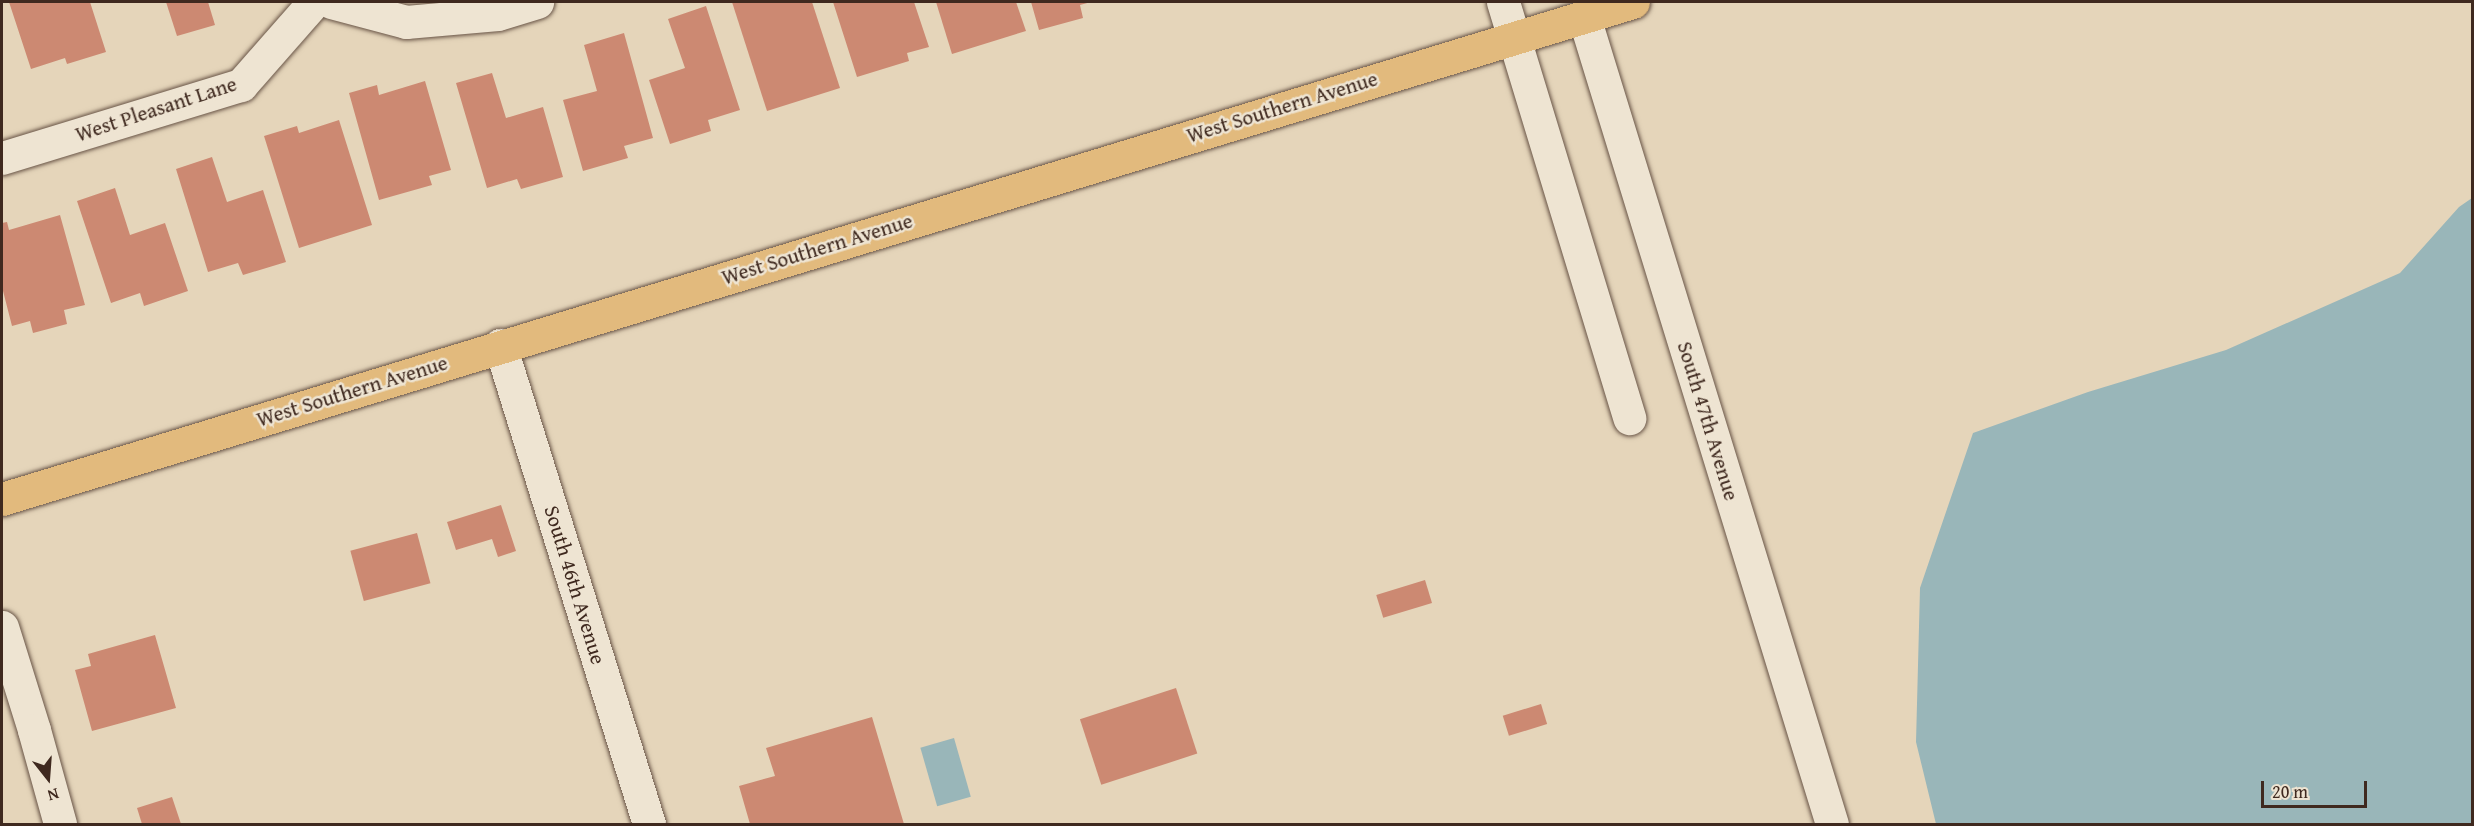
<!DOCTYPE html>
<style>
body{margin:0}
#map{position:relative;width:2474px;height:826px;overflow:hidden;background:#e5d5ba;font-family:"Gentium Book Plus",serif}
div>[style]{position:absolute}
.water>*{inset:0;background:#99b6b9;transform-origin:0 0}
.building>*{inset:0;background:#cc8972;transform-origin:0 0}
.roads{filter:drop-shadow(0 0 2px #685446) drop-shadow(0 0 2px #685446)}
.minor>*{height:33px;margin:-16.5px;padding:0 16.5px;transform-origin:16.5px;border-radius:16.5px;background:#eee4d2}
.major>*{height:33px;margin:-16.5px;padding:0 16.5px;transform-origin:16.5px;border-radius:16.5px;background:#e2ba7d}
span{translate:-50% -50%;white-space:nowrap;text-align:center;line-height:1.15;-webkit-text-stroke:5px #eee4d2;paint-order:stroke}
.street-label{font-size:21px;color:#3f291f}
.frame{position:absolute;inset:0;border:3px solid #3f291f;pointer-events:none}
.north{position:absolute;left:18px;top:748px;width:60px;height:60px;-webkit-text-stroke:4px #eee4d2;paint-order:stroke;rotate:163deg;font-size:16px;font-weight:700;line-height:24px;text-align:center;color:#3f291f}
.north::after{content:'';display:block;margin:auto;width:21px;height:27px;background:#3f291f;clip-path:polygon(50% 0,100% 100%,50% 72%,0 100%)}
.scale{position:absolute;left:2261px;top:781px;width:106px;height:27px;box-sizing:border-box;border:3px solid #3f291f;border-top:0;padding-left:8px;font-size:18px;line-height:21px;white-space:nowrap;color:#3f291f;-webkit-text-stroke:4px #eee4d2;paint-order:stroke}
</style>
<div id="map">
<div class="water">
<i style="clip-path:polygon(2472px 198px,2472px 824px,1936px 824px,1916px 742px,1920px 588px,1973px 433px,2088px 392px,2226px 350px,2400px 273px,2459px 207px)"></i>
<i style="left:954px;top:738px;width:61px;height:35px;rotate:74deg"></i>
</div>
<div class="building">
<i style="clip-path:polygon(9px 2px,90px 2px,106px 52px,67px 64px,65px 58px,31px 69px)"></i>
<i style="clip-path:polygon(166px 2px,208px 2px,215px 25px,177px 36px)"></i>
<i style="clip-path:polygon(732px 2px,812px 2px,840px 88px,767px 111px)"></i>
<i style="clip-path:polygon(833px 2px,914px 2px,929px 47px,907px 53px,909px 61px,857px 77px)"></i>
<i style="clip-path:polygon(936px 2px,1016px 2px,1026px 31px,952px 54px)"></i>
<i style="clip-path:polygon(1031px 2px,1091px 2px,1080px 5px,1083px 18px,1039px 30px)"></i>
<i style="clip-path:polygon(706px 6px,740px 110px,708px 120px,711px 131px,670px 144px,649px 80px,685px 68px,668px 19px)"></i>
<i style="clip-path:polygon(624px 33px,653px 138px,624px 146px,628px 158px,583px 171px,563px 100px,597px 91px,584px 45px)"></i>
<i style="clip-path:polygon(492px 73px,506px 118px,543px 107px,563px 177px,521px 189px,517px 179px,487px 188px,456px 83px)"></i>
<i style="clip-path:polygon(425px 81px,451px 170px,429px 176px,432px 185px,379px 200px,349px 93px,377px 85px,379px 95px)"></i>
<i style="clip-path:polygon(339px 120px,372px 225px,299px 248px,264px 136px,297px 126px,299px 133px)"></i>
<i style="clip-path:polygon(212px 157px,227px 202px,263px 190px,286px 262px,243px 275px,238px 263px,208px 272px,176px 169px)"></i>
<i style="clip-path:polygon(115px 188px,130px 235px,165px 223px,188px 291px,144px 306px,140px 293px,111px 303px,77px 201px)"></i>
<i style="clip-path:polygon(60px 215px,85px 305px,64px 310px,67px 324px,33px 333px,30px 321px,12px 326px,2px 287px,2px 223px,7px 222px,9px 230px)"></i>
<i style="clip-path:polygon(501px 505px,516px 551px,498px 557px,492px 539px,456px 550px,447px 522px)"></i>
<i style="left:417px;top:533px;width:52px;height:69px;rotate:75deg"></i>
<i style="left:1425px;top:580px;width:24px;height:51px;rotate:73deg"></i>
<i style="clip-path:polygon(155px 635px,176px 708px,92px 731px,75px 670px,91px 666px,88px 654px)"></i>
<i style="left:1176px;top:688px;width:69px;height:101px;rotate:72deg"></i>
<i style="left:1541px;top:704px;width:21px;height:40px;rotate:73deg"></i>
<i style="clip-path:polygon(872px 717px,904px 824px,750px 824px,739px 786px,775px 776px,766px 748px)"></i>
<i style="clip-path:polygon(172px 797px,181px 824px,142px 824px,137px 808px)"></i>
</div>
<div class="roads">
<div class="minor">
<i style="left:331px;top:2px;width:78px;rotate:14.9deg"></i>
<i style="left:406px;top:22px;width:92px;rotate:-5deg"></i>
<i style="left:498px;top:14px;width:41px;rotate:-17.1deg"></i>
<i style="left:1503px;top:2px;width:435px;rotate:73.1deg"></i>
<i style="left:1584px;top:17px;width:844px;rotate:72.92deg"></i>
<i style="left:2px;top:158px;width:250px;rotate:-17deg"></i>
<i style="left:241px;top:85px;width:111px;rotate:-48.7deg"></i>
<i style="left:500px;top:345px;width:502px;rotate:72.72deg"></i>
<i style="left:2px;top:627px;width:108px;rotate:72.7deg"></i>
<i style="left:34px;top:730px;width:98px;rotate:74.5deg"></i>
</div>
<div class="major">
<i style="left:2px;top:499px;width:1705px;rotate:-16.95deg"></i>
</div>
</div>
<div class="street-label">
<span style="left:1282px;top:107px;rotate:-17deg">West Southern Avenue</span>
<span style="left:156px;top:109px;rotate:-18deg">West Pleasant Lane</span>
<span style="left:817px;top:249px;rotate:-17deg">West Southern Avenue</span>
<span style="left:352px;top:391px;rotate:-17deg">West Southern Avenue</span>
<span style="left:1708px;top:421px;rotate:73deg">South 47th Avenue</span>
<span style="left:575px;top:585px;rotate:73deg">South 46th Avenue</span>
</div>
<div class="frame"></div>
<div class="north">N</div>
<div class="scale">20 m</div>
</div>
